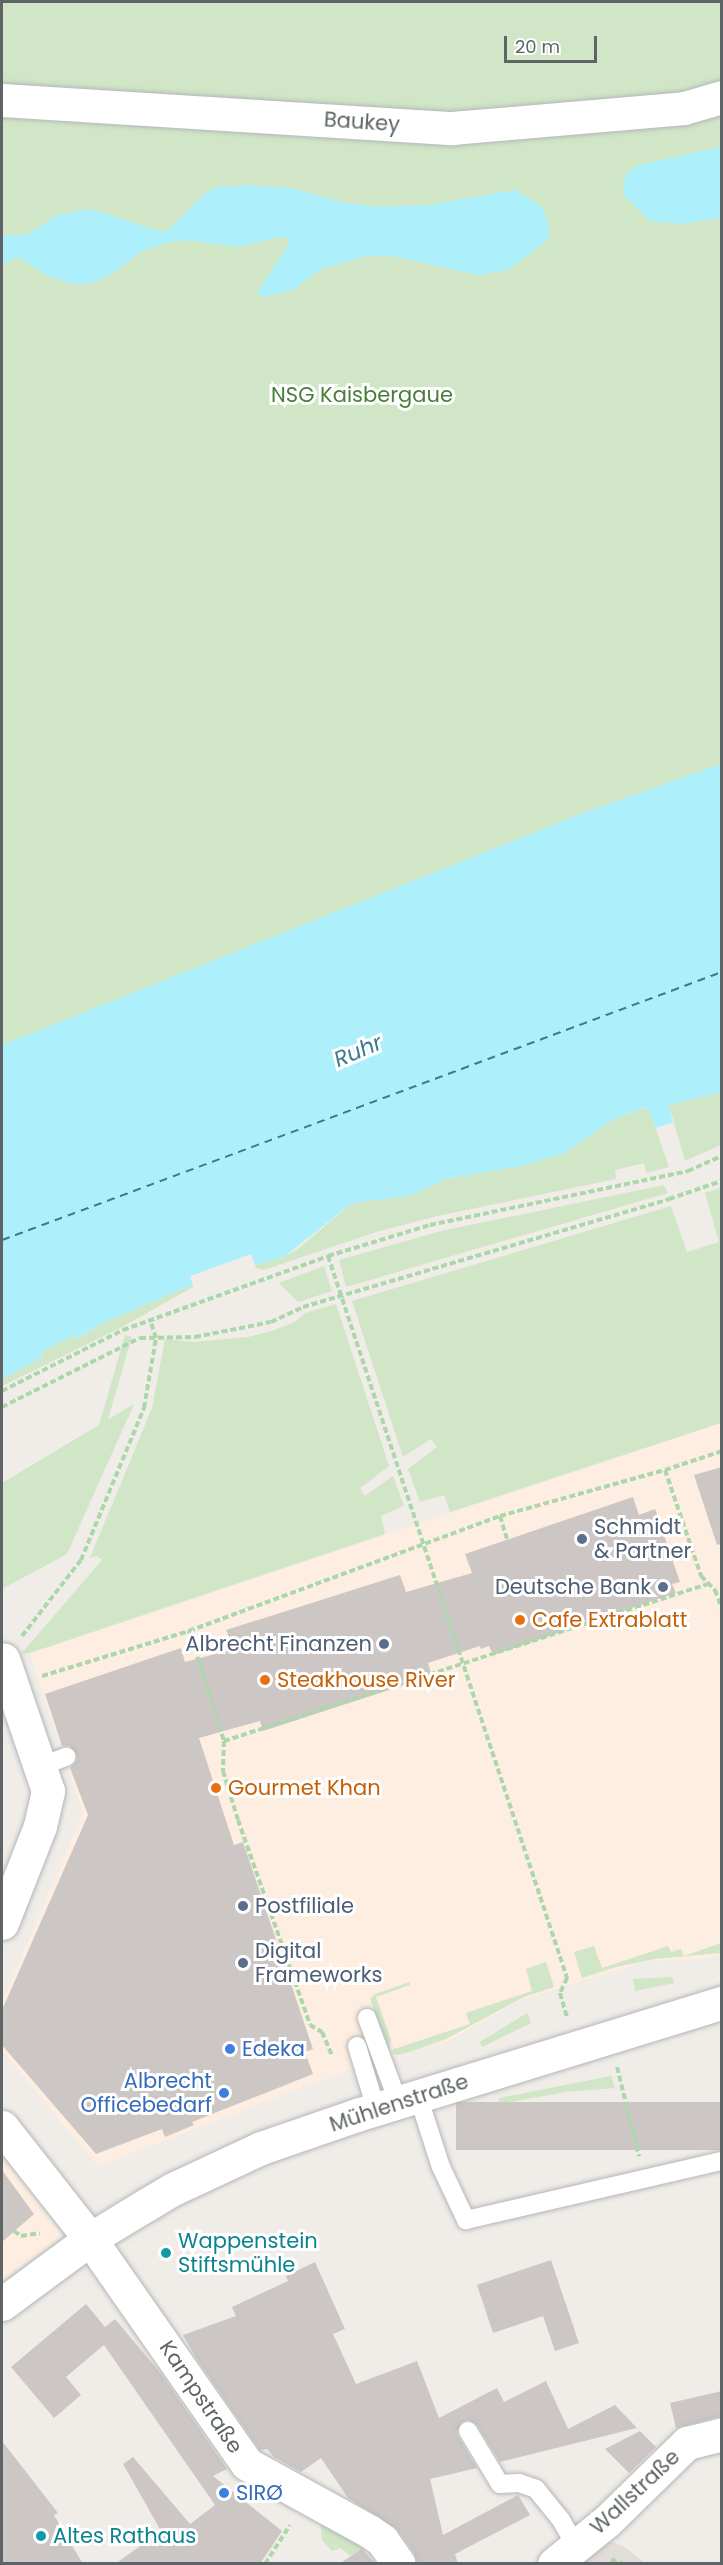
<!DOCTYPE html>
<meta charset="utf-8">
<style>
body{margin:0}
#map{position:relative;width:723px;height:2565px;overflow:hidden;background:#f0ece8;font-family:Poppins,sans-serif}
div>[style]{position:absolute}
.commercial>*{inset:0;background:#fdeee1}
.education>*{inset:0;background:#e3ddd9}
.green>*{inset:0;background:#d0e6c6;transform-origin:0 0}
.water>*{inset:0;background:#adf0fb}
.pier>*{inset:0;background:#f0ece8;transform-origin:0 0}
.ferry>*{height:1.5px;margin-top:-0.75px;transform-origin:0;background:repeating-linear-gradient(90deg,#3c7a8c 0 8px,transparent 0 14px)}
.building>*{inset:0;background:#ccc7c4;transform-origin:0 0}
.path>*{height:4px;margin-top:-2px;transform-origin:0;background:repeating-linear-gradient(90deg,#abd8aa 0 6px,transparent 0 9px)}
.roads{filter:drop-shadow(0 0 2px #b3b7b9) drop-shadow(0 0 2px #b3b7b9)}
.service>*{height:18px;margin:-9px;padding:0 9px;transform-origin:9px;border-radius:9px;background:#fff}
.minor>*{height:33px;margin:-16.5px;padding:0 16.5px;transform-origin:16.5px;border-radius:16.5px;background:#fff}
.secondary>*{height:33px;margin:-16.5px;padding:0 16.5px;transform-origin:16.5px;border-radius:16.5px;background:#fff}
.dots>*{width:16px;height:16px;translate:-50% -50%;box-sizing:border-box;border:3px solid #fff;border-radius:50%}
span{translate:-50% -50%;white-space:nowrap;text-align:center;line-height:1.15;-webkit-text-stroke:6px #fff;paint-order:stroke}
.street-label{font-size:21px;color:#5f6567}
.park-label{font-size:21px;color:#497e38}
.service-label{font-size:21px;color:#4e5e75}
.left{translate:0 -50%;text-align:left}
.right{translate:-100% -50%;text-align:right}
.food-label{font-size:21px;color:#c56008}
.shop-label{font-size:21px;color:#366cbe}
.culture-label{font-size:21px;color:#0d838f}
.water-label{font-size:22px;color:#3c7a8c;font-style:italic}
.frame{position:absolute;inset:0;border:3px solid #5f6567;pointer-events:none}
.scale{position:absolute;left:504px;top:36px;width:93px;height:27px;box-sizing:border-box;border:3px solid #5f6567;border-top:0;padding-left:8px;font-size:18px;line-height:21px;white-space:nowrap;color:#5f6567;-webkit-text-stroke:4px #fff;paint-order:stroke}
</style>
<div id="map">
<div class="commercial">
<i style="clip-path:polygon(721px 1423px,721px 1955px,703px 1959px,646px 1961px,519px 2001px,446px 2042px,351px 2069px,98px 2166px,2px 2051px,2px 2002px,83px 1813px,30px 1653px)"></i>
<i style="clip-path:polygon(2px 2152px,63px 2235px,2px 2281px)"></i>
</div>
<div class="education">
<i style="clip-path:polygon(607px 2540px,626px 2548px,645px 2563px,579px 2564px)"></i>
</div>
<div class="green">
<i style="clip-path:polygon(2px 2px,722px 2px,721px 788px,2px 1084px)"></i>
<i style="clip-path:polygon(721px 1092px,721px 1145px,685px 1161px,669px 1105px)"></i>
<i style="clip-path:polygon(648px 1107px,669px 1167px,646px 1173px,644px 1163px,615px 1170px,616px 1179px,437px 1216px,376px 1232px,264px 1270px,256px 1268px,255px 1265px,284px 1257px,299px 1248px,352px 1203px,409px 1196px,446px 1179px,522px 1166px,565px 1153px,614px 1119px)"></i>
<i style="clip-path:polygon(664px 1185px,668px 1193px,346px 1287px,339px 1260px,441px 1231px)"></i>
<i style="clip-path:polygon(721px 1188px,721px 1423px,450px 1512px,444px 1495px,420px 1502px,408px 1469px,437px 1447px,431px 1439px,403px 1457px,352px 1301px,671px 1206px,687px 1252px,719px 1242px,705px 1193px)"></i>
<i style="clip-path:polygon(324px 1266px,332px 1291px,298px 1302px,279px 1283px)"></i>
<i style="clip-path:polygon(193px 1284px,193px 1287px,122px 1327px,2px 1386px,2px 1379px,42px 1358px,40px 1353px,74px 1335px,77px 1339px,101px 1324px)"></i>
<i style="clip-path:polygon(336px 1304px,389px 1466px,360px 1488px,365px 1496px,393px 1476px,404px 1506px,381px 1516px,385px 1534px,30px 1653px,21px 1654px,102px 1560px,97px 1556px,90px 1558px,152px 1408px,165px 1339px,194px 1342px,248px 1337px,272px 1331px,295px 1322px,305px 1313px)"></i>
<i style="left:125px;top:1335px;width:7px;height:137px;rotate:16deg"></i>
<i style="clip-path:polygon(134px 1404px,67px 1554px,2px 1589px,2px 1483px)"></i>
<i style="clip-path:polygon(721px 1943px,721px 1953px,655px 1959px,616px 1967px,582px 1978px,574px 1952px,594px 1946px,602px 1968px,668px 1946px,671px 1952px,681px 1949px,684px 1956px)"></i>
<i style="clip-path:polygon(546px 1962px,554px 1987px,524px 1997px,446px 2039px,407px 2053px,397px 2055px,392px 2053px,394px 2049px,470px 2024px,466px 2013px,532px 1991px,526px 1969px)"></i>
<i style="clip-path:polygon(672px 1977px,674px 1983px,635px 1991px,633px 1979px)"></i>
<i style="clip-path:polygon(410px 1982px,410px 1985px,376px 1997px,391px 2040px,389px 2051px,370px 1999px,375px 1994px)"></i>
<i style="clip-path:polygon(527px 2013px,531px 2023px,482px 2047px,480px 2042px)"></i>
<i style="clip-path:polygon(611px 2076px,615px 2088px,565px 2092px,500px 2104px,499px 2098px)"></i>
<i style="clip-path:polygon(320px 2519px,370px 2545px,351px 2556px,340px 2548px,332px 2551px,322px 2540px)"></i>
</div>
<div class="water">
<i style="clip-path:polygon(721px 147px,721px 218px,681px 224px,650px 221px,625px 197px,623px 186px,627px 173px,639px 165px)"></i>
<i style="clip-path:polygon(249px 185px,290px 188px,346px 203px,379px 207px,429px 205px,516px 190px,542px 207px,548px 222px,549px 239px,508px 270px,478px 275px,392px 256px,367px 256px,321px 269px,293px 290px,261px 298px,258px 291px,288px 246px,288px 238px,280px 237px,239px 247px,186px 240px,166px 243px,141px 252px,112px 274px,89px 284px,72px 284px,46px 275px,18px 257px,2px 265px,2px 236px,28px 234px,58px 215px,91px 209px,162px 232px,171px 228px,201px 197px,216px 187px)"></i>
<i style="clip-path:polygon(721px 764px,721px 1092px,669px 1105px,673px 1123px,664px 1125px,656px 1128px,647px 1107px,614px 1119px,565px 1153px,522px 1166px,446px 1179px,409px 1196px,352px 1203px,284px 1257px,205px 1279px,101px 1324px,76px 1339px,74px 1335px,40px 1353px,42px 1358px,2px 1379px,2px 1045px,583px 813px)"></i>
</div>
<div class="pier">
<i style="left:251px;top:1254px;width:15px;height:65px;rotate:70deg"></i>
</div>
<div class="ferry">
<i style="left:2px;top:1240px;width:768px;rotate:-20.42deg"></i>
</div>
<div class="building">
<i style="clip-path:polygon(722px 1467px,722px 1544px,717px 1545px,694px 1475px)"></i>
<i style="clip-path:polygon(633px 1497px,639px 1515px,655px 1509px,680px 1582px,672px 1584px,676px 1593px,493px 1655px,489px 1646px,481px 1649px,480px 1646px,428px 1663px,432px 1676px,263px 1731px,260px 1721px,199px 1738px,234px 1845px,243px 1842px,313px 2049px,305px 2052px,313px 2074px,192px 2122px,194px 2125px,165px 2137px,162px 2129px,96px 2154px,2px 2045px,2px 2010px,88px 1815px,70px 1768px,77px 1760px,76px 1753px,69px 1746px,62px 1746px,45px 1694px,181px 1648px,185px 1662px,234px 1649px,226px 1630px,400px 1575px,406px 1592px,472px 1573px,465px 1554px)"></i>
<i style="left:722px;top:2102px;width:48px;height:266px;rotate:90deg"></i>
<i style="clip-path:polygon(2px 2170px,34px 2214px,2px 2242px)"></i>
<i style="clip-path:polygon(551px 2260px,579px 2343px,555px 2351px,543px 2316px,493px 2333px,477px 2285px)"></i>
<i style="clip-path:polygon(315px 2262px,345px 2329px,333px 2334px,356px 2384px,417px 2361px,439px 2418px,497px 2388px,504px 2402px,546px 2381px,568px 2429px,615px 2405px,637px 2428px,500px 2462px,477px 2425px,468px 2420px,462px 2422px,457px 2431px,458px 2436px,477px 2468px,430px 2479px,443px 2535px,518px 2495px,530px 2515px,455px 2554px,458px 2564px,418px 2564px,414px 2553px,397px 2529px,348px 2498px,321px 2458px,301px 2472px,274px 2457px,267px 2449px,260px 2450px,198px 2361px,183px 2335px,236px 2316px,232px 2307px,288px 2281px,286px 2276px)"></i>
<i style="clip-path:polygon(86px 2304px,105px 2327px,115px 2319px,162px 2375px,227px 2469px,213px 2476px,282px 2531px,260px 2564px,115px 2564px,161px 2531px,123px 2464px,133px 2457px,190px 2524px,215px 2505px,104px 2345px,66px 2377px,81px 2395px,54px 2418px,11px 2367px)"></i>
<i style="clip-path:polygon(722px 2391px,722px 2416px,676px 2428px,670px 2403px)"></i>
<i style="clip-path:polygon(640px 2431px,656px 2447px,629px 2473px,605px 2449px)"></i>
<i style="clip-path:polygon(2px 2441px,58px 2513px,54px 2515px,83px 2564px,2px 2564px)"></i>
<i style="clip-path:polygon(362px 2549px,376px 2564px,339px 2564px)"></i>
</div>
<div class="path">
<i style="left:328px;top:1256px;width:761px;rotate:71.68deg"></i>
<i style="left:567px;top:1978px;width:17px;rotate:115deg"></i>
<i style="left:560px;top:1993px;width:26px;rotate:74deg"></i>
<i style="left:2px;top:1391px;width:136px;rotate:-26.8deg"></i>
<i style="left:123px;top:1330px;width:218px;rotate:-19.8deg"></i>
<i style="left:328px;top:1256px;width:107px;rotate:-16.9deg"></i>
<i style="left:430px;top:1225px;width:264px;rotate:-11.8deg"></i>
<i style="left:688px;top:1171px;width:37px;rotate:-24deg"></i>
<i style="left:2px;top:1407px;width:154px;rotate:-26.6deg"></i>
<i style="left:140px;top:1338px;width:55px;rotate:-1deg"></i>
<i style="left:195px;top:1337px;width:77px;rotate:-11.2deg"></i>
<i style="left:271px;top:1322px;width:35px;rotate:-25deg"></i>
<i style="left:303px;top:1307px;width:382px;rotate:-16.4deg"></i>
<i style="left:669px;top:1199px;width:56px;rotate:-18.8deg"></i>
<i style="left:665px;top:1470px;width:112px;rotate:71.2deg"></i>
<i style="left:701px;top:1576px;width:20px;rotate:45deg"></i>
<i style="left:715px;top:1590px;width:20px;rotate:70deg"></i>
<i style="left:500px;top:1516px;width:24px;rotate:73deg"></i>
<i style="left:189px;top:1631px;width:115px;rotate:72.3deg"></i>
<i style="left:224px;top:1741px;width:30px;rotate:92deg"></i>
<i style="left:223px;top:1771px;width:51px;rotate:73deg"></i>
<i style="left:238px;top:1820px;width:217px;rotate:70.6deg"></i>
<i style="left:310px;top:2025px;width:14px;rotate:30deg"></i>
<i style="left:322px;top:2032px;width:25px;rotate:67deg"></i>
<i style="left:22px;top:1636px;width:96px;rotate:-52.2deg"></i>
<i style="left:81px;top:1560px;width:165px;rotate:-67.5deg"></i>
<i style="left:144px;top:1408px;width:71px;rotate:-80.3deg"></i>
<i style="left:156px;top:1338px;width:19px;rotate:-108deg"></i>
<i style="left:42px;top:1676px;width:154px;rotate:-17deg"></i>
<i style="left:189px;top:1631px;width:332px;rotate:-20.3deg"></i>
<i style="left:500px;top:1516px;width:171px;rotate:-15.6deg"></i>
<i style="left:665px;top:1470px;width:60px;rotate:-18.4deg"></i>
<i style="left:224px;top:1741px;width:509px;rotate:-17.97deg"></i>
<i style="left:617px;top:2067px;width:92px;rotate:76.1deg"></i>
<i style="left:14px;top:2231px;width:9px;rotate:36deg"></i>
<i style="left:21px;top:2236px;width:19px;rotate:-9deg"></i>
<i style="left:611px;top:2559px;width:12px;rotate:24deg"></i>
<i style="left:265px;top:2564px;width:46px;rotate:-57.3deg"></i>
</div>
<div class="roads">
<div class="service">
<i style="left:41px;top:1766px;width:27px;rotate:-20deg"></i>
<i style="left:367px;top:2018px;width:90px;rotate:69.7deg"></i>
<i style="left:357px;top:2046px;width:66px;rotate:73.2deg"></i>
<i style="left:418px;top:2096px;width:75px;rotate:72.1deg"></i>
<i style="left:441px;top:2167px;width:59px;rotate:64.7deg"></i>
<i style="left:466px;top:2220px;width:263px;rotate:-13deg"></i>
<i style="left:468px;top:2431px;width:62px;rotate:58.9deg"></i>
<i style="left:500px;top:2484px;width:19px;rotate:-3deg"></i>
<i style="left:519px;top:2483px;width:18px;rotate:19deg"></i>
<i style="left:536px;top:2489px;width:40px;rotate:51deg"></i>
<i style="left:561px;top:2520px;width:30px;rotate:60deg"></i>
</div>
<div class="minor">
<i style="left:2px;top:100px;width:451px;rotate:3.6deg"></i>
<i style="left:452px;top:128px;width:233px;rotate:-4.9deg"></i>
<i style="left:684px;top:108px;width:40px;rotate:-16deg"></i>
<i style="left:2px;top:1923px;width:104px;rotate:-68.6deg"></i>
<i style="left:40px;top:1826px;width:36px;rotate:-77deg"></i>
<i style="left:48px;top:1791px;width:139px;rotate:-108.8deg"></i>
<i style="left:2px;top:2127px;width:142px;rotate:51.8deg"></i>
<i style="left:90px;top:2239px;width:274px;rotate:55.1deg"></i>
<i style="left:247px;top:2464px;width:139px;rotate:28.8deg"></i>
<i style="left:369px;top:2531px;width:16px;rotate:35deg"></i>
<i style="left:382px;top:2540px;width:29px;rotate:55deg"></i>
<i style="left:554px;top:2564px;width:68px;rotate:-39.1deg"></i>
<i style="left:607px;top:2521px;width:112px;rotate:-44.3deg"></i>
<i style="left:687px;top:2443px;width:36px;rotate:-14deg"></i>
</div>
<div class="secondary">
<i style="left:2px;top:2304px;width:109px;rotate:-36.5deg"></i>
<i style="left:90px;top:2239px;width:66px;rotate:-31.3deg"></i>
<i style="left:146px;top:2205px;width:31px;rotate:-31deg"></i>
<i style="left:173px;top:2189px;width:97px;rotate:-25deg"></i>
<i style="left:261px;top:2148px;width:102px;rotate:-19deg"></i>
<i style="left:357px;top:2115px;width:382px;rotate:-17.1deg"></i>
</div>
</div>
<div class="dots">
<i style="left:582px;top:1539px;background:#5c6f8a"></i>
<i style="left:663px;top:1587px;background:#5c6f8a"></i>
<i style="left:520px;top:1620px;background:#e8710a"></i>
<i style="left:384px;top:1644px;background:#5c6f8a"></i>
<i style="left:265px;top:1680px;background:#e8710a"></i>
<i style="left:216px;top:1788px;background:#e8710a"></i>
<i style="left:243px;top:1906px;background:#5c6f8a"></i>
<i style="left:243px;top:1963px;background:#5c6f8a"></i>
<i style="left:230px;top:2049px;background:#3f7fe0"></i>
<i style="left:224px;top:2093px;background:#3f7fe0"></i>
<i style="left:166px;top:2253px;background:#0f9aa8"></i>
<i style="left:224px;top:2493px;background:#3f7fe0"></i>
<i style="left:41px;top:2536px;background:#0f9aa8"></i>
</div>
<div class="street-label">
<span style="left:362px;top:122px;rotate:4deg">Baukey</span>
<span style="left:399px;top:2103px;rotate:-18deg">Mühlenstraße</span>
<span style="left:201px;top:2397px;rotate:56deg">Kampstraße</span>
<span style="left:635px;top:2492px;rotate:-43deg">Wallstraße</span>
</div>
<div class="park-label">
<span style="left:362px;top:395px">NSG Kaisbergaue</span>
</div>
<div class="service-label">
<span class="left" style="left:594px;top:1539px">Schmidt<br>&amp; Partner</span>
<span class="right" style="left:651px;top:1587px">Deutsche Bank</span>
<span class="right" style="left:372px;top:1644px">Albrecht Finanzen</span>
<span class="left" style="left:255px;top:1906px">Postfiliale</span>
<span class="left" style="left:255px;top:1963px">Digital<br>Frameworks</span>
</div>
<div class="food-label">
<span class="left" style="left:532px;top:1620px">Cafe Extrablatt</span>
<span class="left" style="left:277px;top:1680px">Steakhouse River</span>
<span class="left" style="left:228px;top:1788px">Gourmet Khan</span>
</div>
<div class="shop-label">
<span class="left" style="left:242px;top:2049px">Edeka</span>
<span class="right" style="left:212px;top:2093px">Albrecht<br>Officebedarf</span>
<span class="left" style="left:236px;top:2493px">SIRØ</span>
</div>
<div class="culture-label">
<span class="left" style="left:178px;top:2253px">Wappenstein<br>Stiftsmühle</span>
<span class="left" style="left:53px;top:2536px">Altes Rathaus</span>
</div>
<div class="water-label">
<span style="left:358px;top:1051px;rotate:-23deg">Ruhr</span>
</div>
<div class="frame"></div>
<div class="scale">20 m</div>
</div>
